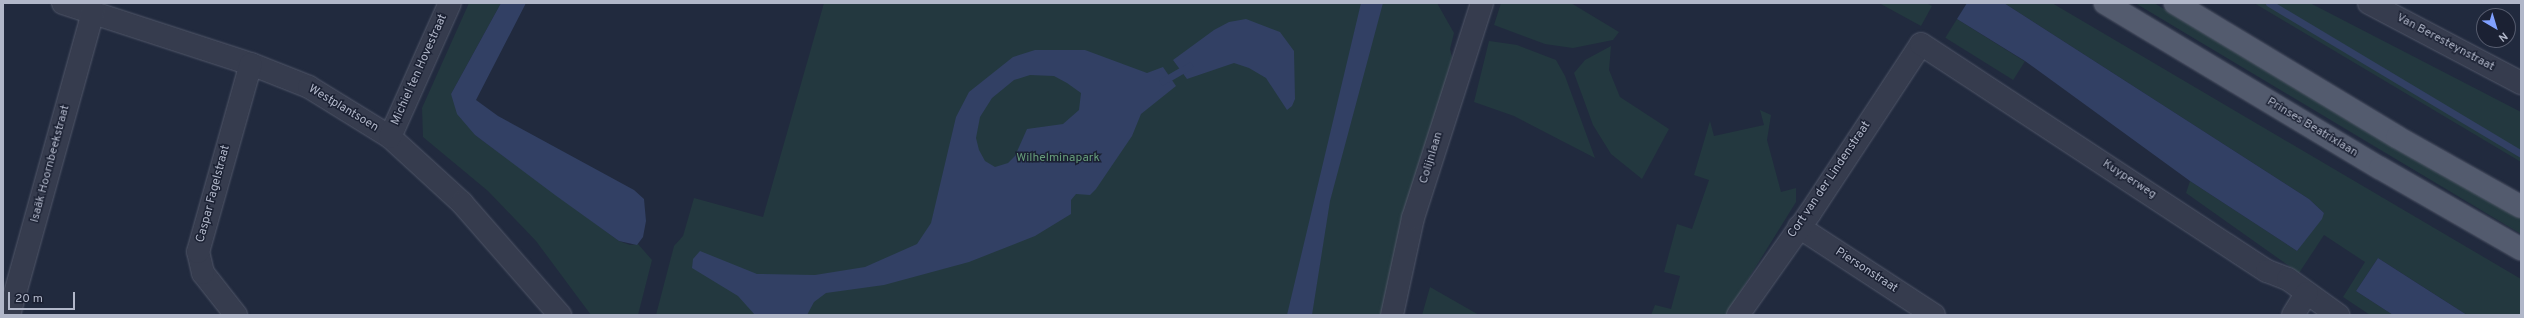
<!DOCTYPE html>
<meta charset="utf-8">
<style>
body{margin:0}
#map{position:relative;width:2524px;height:318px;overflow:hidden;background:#212a3e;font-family:Overpass,sans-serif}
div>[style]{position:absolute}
.green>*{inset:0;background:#23383f;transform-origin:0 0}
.water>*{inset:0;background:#324064}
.stream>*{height:7px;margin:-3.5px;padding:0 3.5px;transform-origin:3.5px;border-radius:3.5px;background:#324064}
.roads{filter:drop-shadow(0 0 1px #515769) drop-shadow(0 0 1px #515769)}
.minor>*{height:22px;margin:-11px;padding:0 11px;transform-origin:11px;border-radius:11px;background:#363c4e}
.major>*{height:22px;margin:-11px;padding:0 11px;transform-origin:11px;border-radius:11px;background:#535b6e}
span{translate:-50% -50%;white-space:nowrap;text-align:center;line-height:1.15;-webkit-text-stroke:3px #1b2133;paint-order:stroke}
.street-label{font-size:12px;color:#b1b7c9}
.park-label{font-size:12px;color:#669c7a}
.frame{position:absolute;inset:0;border:4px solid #b1b7c9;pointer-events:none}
.north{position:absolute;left:2476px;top:8px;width:40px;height:40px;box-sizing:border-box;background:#1b2133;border:1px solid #575d6f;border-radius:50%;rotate:142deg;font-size:11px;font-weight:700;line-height:16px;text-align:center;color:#b1b7c9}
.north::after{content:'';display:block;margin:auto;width:14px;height:18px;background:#80a0ff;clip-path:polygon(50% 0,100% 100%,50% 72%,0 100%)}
.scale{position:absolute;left:8px;top:292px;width:67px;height:18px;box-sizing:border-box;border:2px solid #b1b7c9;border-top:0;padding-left:5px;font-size:12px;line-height:14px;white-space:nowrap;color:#b1b7c9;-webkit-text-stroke:3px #1b2133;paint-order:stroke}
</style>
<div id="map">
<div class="green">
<i style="clip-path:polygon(469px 3px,501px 3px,451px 94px,475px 135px,619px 241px,630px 245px,638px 244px,652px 260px,638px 315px,591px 315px,536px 241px,488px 191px,423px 137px,422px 108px)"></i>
<i style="clip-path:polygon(824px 3px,1437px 3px,1454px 33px,1450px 49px,1452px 57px,1384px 315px,656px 315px,674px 246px,683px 236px,694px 198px,763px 217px)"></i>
<i style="clip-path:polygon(1501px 3px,1571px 3px,1619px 32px,1613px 40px,1573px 48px,1545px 44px,1494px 25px)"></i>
<i style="clip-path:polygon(1879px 3px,1926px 3px,1932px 6px,1921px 26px)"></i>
<i style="clip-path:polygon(2004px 3px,2052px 3px,2521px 279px,2521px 315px,2467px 315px,2378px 258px,2356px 291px,2393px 315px,2370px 315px,2343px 297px,2365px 262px,2324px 235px,2299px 273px,2186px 193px,2190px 181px,2297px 251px,2324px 213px,2309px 199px)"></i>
<i style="clip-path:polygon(2135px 3px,2154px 3px,2521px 219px,2521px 234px)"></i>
<i style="clip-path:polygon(2254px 3px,2310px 3px,2521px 112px,2521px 162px)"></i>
<i style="left:1957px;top:19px;width:80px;height:22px;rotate:32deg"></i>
<i style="clip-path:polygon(1489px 41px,1517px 45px,1556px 60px,1565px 76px,1595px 158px,1514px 116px,1474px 102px)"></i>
<i style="clip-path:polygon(1611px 46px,1609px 70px,1620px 97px,1669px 129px,1642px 179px,1611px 154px,1593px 125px,1574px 73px,1585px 60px)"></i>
<i style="clip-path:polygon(1760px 110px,1771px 115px,1767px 140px,1781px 192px,1796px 188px,1796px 202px,1726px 315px,1651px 315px,1655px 305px,1671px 309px,1680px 276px,1664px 272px,1677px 224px,1692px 229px,1709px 180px,1694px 175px,1710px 121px,1714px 136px,1764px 125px)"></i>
<i style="clip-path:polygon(1430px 287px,1479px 315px,1422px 315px)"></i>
</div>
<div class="water">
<i style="clip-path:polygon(501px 3px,526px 3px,476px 100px,498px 116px,634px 190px,644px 199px,646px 221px,643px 237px,637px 245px,619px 241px,555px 195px,475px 135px,457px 114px,451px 94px)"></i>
<i style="clip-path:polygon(1361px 3px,1383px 3px,1330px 201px,1312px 315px,1287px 315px)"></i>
<i style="clip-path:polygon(1967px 3px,2004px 3px,2309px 199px,2324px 213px,2322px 219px,2297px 251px,2190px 181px,2025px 61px,1957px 19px)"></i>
<i style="clip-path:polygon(1246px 19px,1280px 32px,1294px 51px,1295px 99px,1292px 106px,1287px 110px,1266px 78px,1249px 68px,1234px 63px,1187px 79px,1173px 60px,1214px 30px,1229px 22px)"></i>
<i style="clip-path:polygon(evenodd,1035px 50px,1085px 50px,1147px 73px,1163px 67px,1176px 86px,1141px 114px,1132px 136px,1096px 189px,1090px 195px,1076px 194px,1071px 200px,1071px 214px,1035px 236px,969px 262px,884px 285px,826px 293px,814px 302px,807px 315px,755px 315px,738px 296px,692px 268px,693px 259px,700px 251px,757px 274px,815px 275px,865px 267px,917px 244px,931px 223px,956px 117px,969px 92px,1013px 57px,1035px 50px,1030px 75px,1054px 76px,1067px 83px,1081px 93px,1079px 110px,1063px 124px,1027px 129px,1015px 156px,1008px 163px,995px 167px,985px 161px,979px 150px,976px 138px,980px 117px,992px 98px,1014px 80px,1030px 75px)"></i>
<i style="clip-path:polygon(2378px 258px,2420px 285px,2467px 315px,2393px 315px,2356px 291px)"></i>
</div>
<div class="stream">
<i style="left:2269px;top:3px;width:294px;rotate:30.9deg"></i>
<i style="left:1163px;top:81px;width:30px;rotate:-30deg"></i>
</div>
<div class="roads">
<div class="minor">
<i style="left:63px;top:3px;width:198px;rotate:18deg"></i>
<i style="left:251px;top:64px;width:62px;rotate:21.6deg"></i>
<i style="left:309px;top:87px;width:95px;rotate:31.7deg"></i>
<i style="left:390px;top:137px;width:98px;rotate:42.5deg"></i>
<i style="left:462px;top:203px;width:149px;rotate:48.8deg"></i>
<i style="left:2369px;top:3px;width:172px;rotate:27.8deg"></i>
<i style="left:390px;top:137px;width:147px;rotate:-65.9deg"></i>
<i style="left:1799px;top:227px;width:161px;rotate:33.1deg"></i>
<i style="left:9px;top:315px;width:314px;rotate:-74.5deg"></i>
<i style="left:236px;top:315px;width:53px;rotate:-128.2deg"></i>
<i style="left:203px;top:273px;width:22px;rotate:-103deg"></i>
<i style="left:198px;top:252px;width:195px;rotate:-74.3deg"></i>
<i style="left:1392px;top:315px;width:99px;rotate:-77.8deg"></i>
<i style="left:1413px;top:218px;width:226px;rotate:-72.2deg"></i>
<i style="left:1738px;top:315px;width:125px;rotate:-54.8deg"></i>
<i style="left:1810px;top:213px;width:202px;rotate:-56.7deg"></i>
<i style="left:1921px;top:44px;width:414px;rotate:33.3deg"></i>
<i style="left:2267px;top:271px;width:22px;rotate:21deg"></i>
<i style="left:2288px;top:279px;width:62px;rotate:35.8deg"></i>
<i style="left:2293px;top:315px;width:26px;rotate:-58deg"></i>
</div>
<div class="major">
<i style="left:2105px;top:3px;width:321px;rotate:31deg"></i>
<i style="left:2380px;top:168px;width:163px;rotate:29.9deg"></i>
<i style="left:2175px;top:3px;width:259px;rotate:31.1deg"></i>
<i style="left:2397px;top:137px;width:142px;rotate:29.4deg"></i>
</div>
</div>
<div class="street-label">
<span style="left:2445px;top:43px;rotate:28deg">Van Beresteynstraat</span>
<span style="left:420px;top:70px;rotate:-66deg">Michiel ten Hovestraat</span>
<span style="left:343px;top:109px;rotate:31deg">Westplantsoen</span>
<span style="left:2312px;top:128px;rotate:31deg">Prinses Beatrixlaan</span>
<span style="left:1432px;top:158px;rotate:-73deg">Colijnlaan</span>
<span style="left:51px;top:164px;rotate:-75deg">Isaäk Hoornbeekstraat</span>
<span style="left:1830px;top:180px;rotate:-56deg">Cort van der Lindenstraat</span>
<span style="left:2129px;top:180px;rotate:33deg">Kuyperweg</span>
<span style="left:214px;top:194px;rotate:-75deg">Caspar Fagelstraat</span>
<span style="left:1866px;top:271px;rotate:33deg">Piersonstraat</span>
</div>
<div class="park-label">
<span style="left:1058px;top:159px">Wilhelminapark</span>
</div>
<div class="frame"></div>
<div class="north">N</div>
<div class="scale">20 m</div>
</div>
